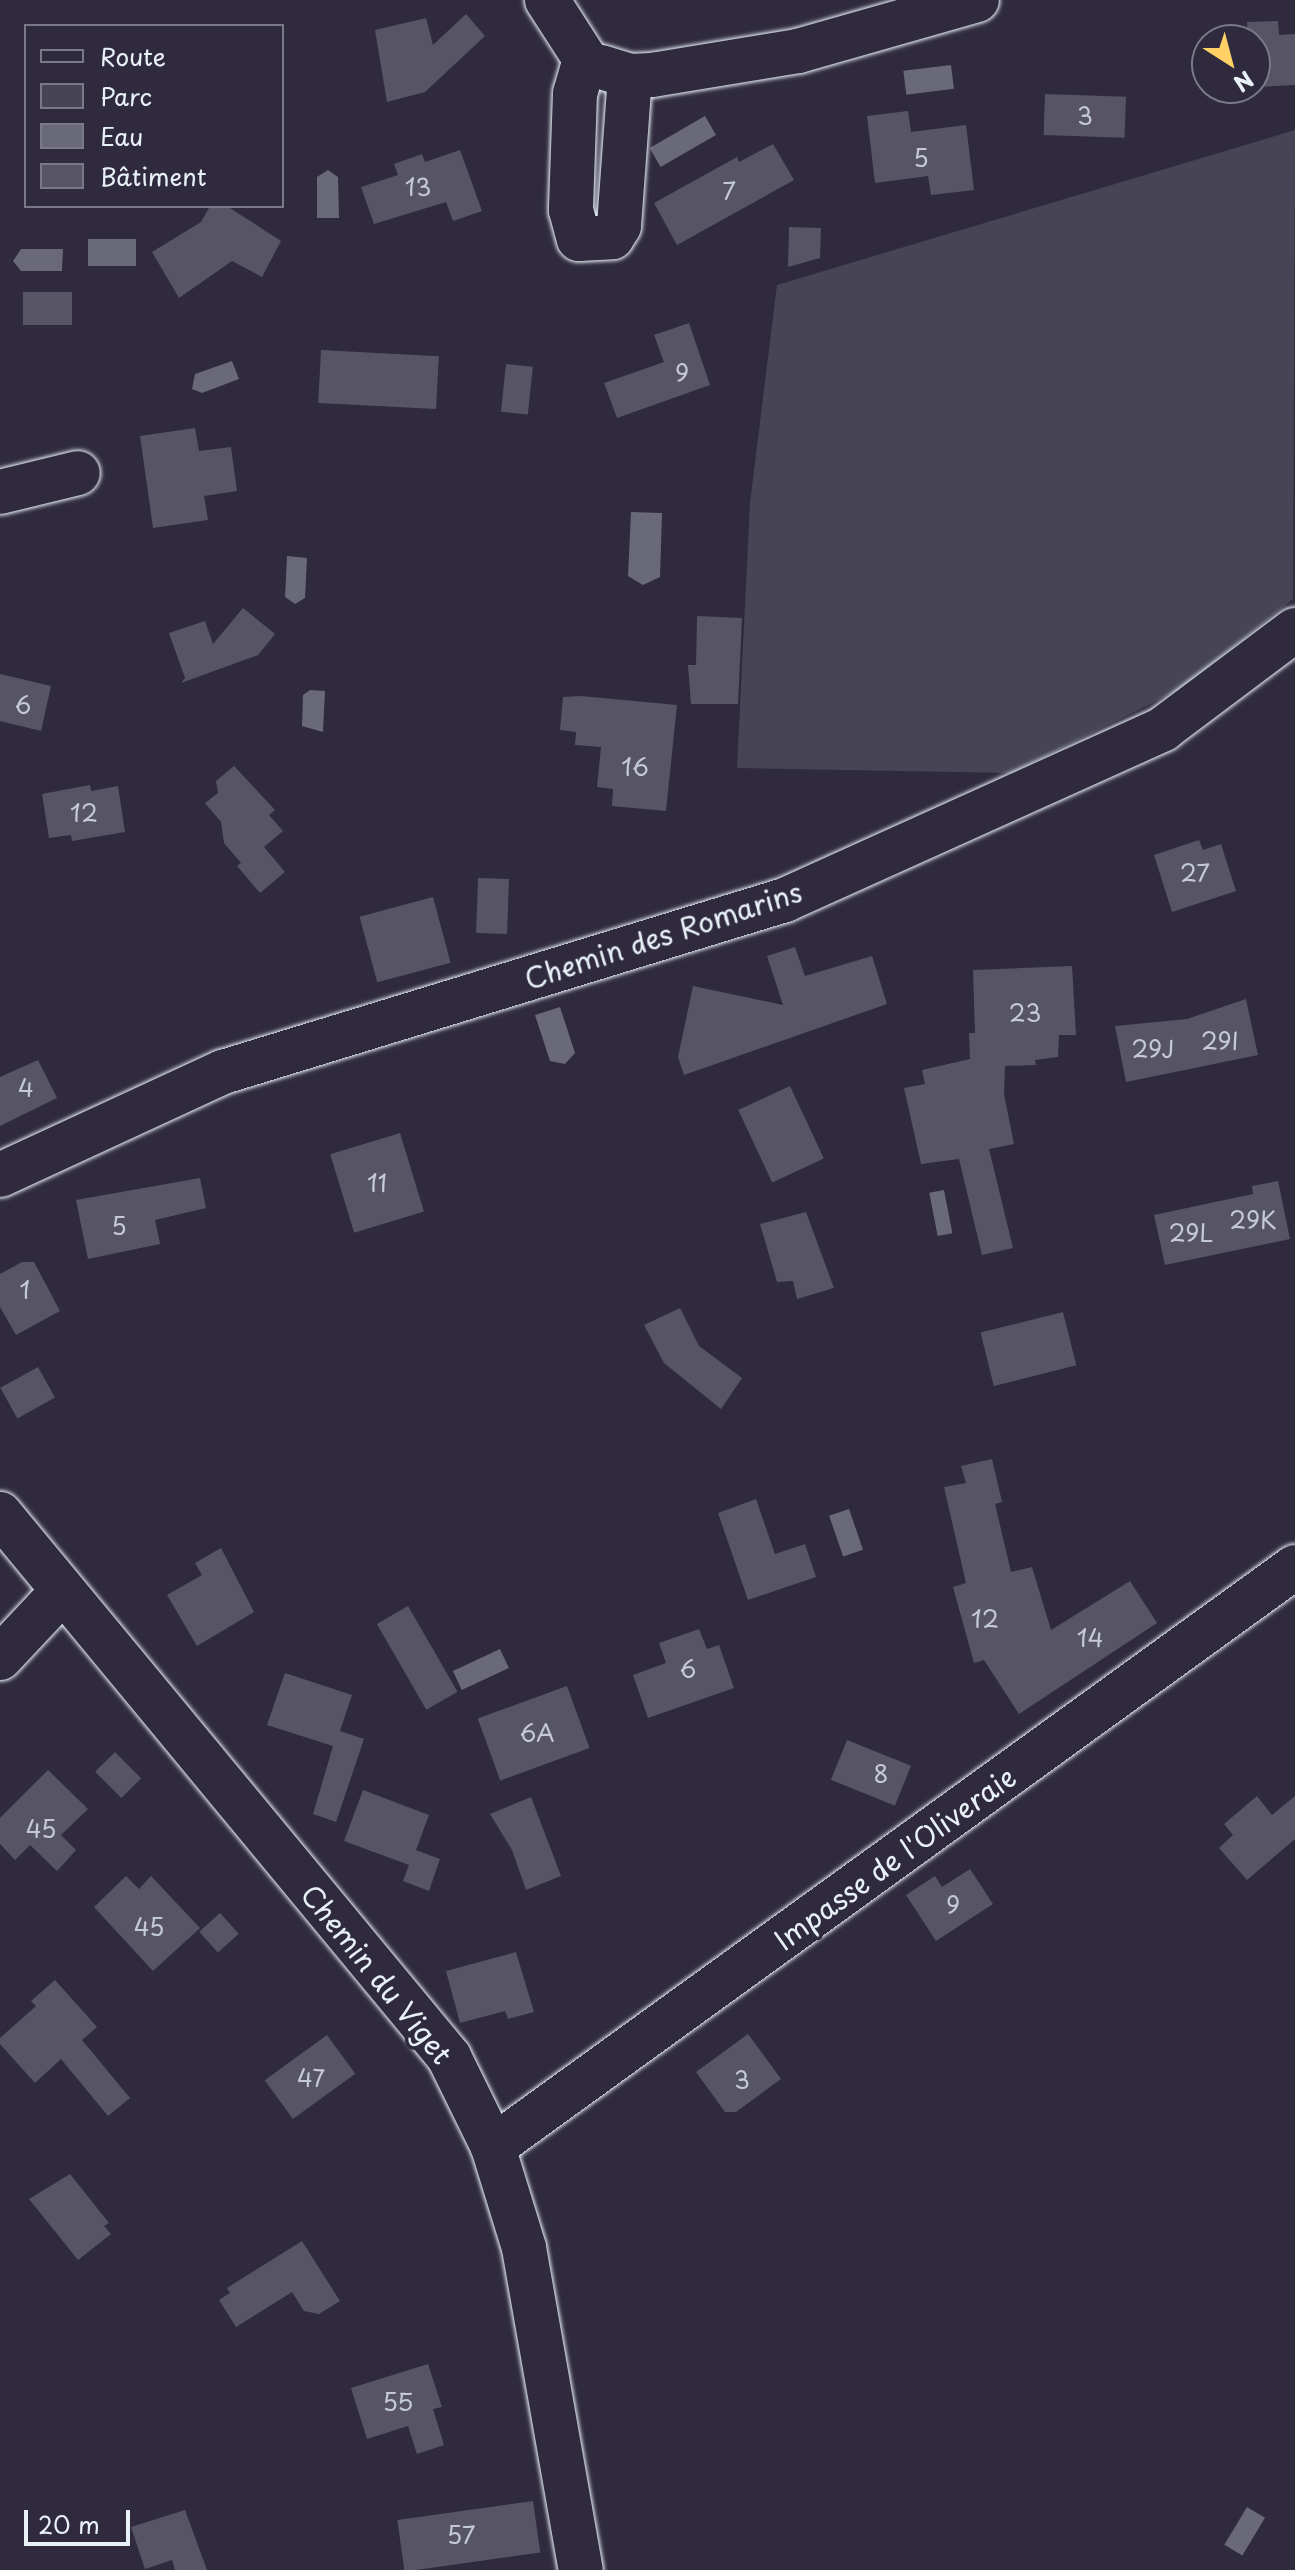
<!DOCTYPE html>
<meta charset="utf-8">
<style>
body{margin:0}
#map{position:relative;width:1295px;height:2570px;overflow:hidden;background:#2f2a3d;font-family:"Playpen Sans",sans-serif}
div>[style]{position:absolute}
.green>*{inset:0;background:#464455}
.water>*{inset:0;background:#696978;transform-origin:0 0}
.building>*{inset:0;background:#575565;transform-origin:0 0}
.roads{filter:drop-shadow(0 0 2px #e8f1f8) drop-shadow(0 0 2px #e8f1f8)}
.minor>*{height:44px;margin:-22px;padding:0 22px;transform-origin:22px;border-radius:22px;background:#2f2a3d}
span{translate:-50% -50%;white-space:nowrap;text-align:center;line-height:1.15;-webkit-text-stroke:7px #2f2a3d;paint-order:stroke}
.number-label{font-size:24px;color:#c4cad3}
.number-label span{-webkit-text-stroke-width:0}
.street-label{font-size:28px;color:#e8f1f8}
.legend{position:absolute;left:24px;top:24px;width:260px;height:184px;box-sizing:border-box;background:#2f2a3d;border:2px solid #797a88;margin:0;padding:10px 14px;list-style:none;font-size:24px;color:#e8f1f8}
.legend li{display:flex;align-items:center;gap:16px;height:40px}
.legend b{width:40px;border:2px solid #797a88}
.north{position:absolute;left:1191px;top:24px;width:80px;height:80px;box-sizing:border-box;background:#2f2a3d;border:2px solid #797a88;border-radius:50%;rotate:144deg;font-size:22px;font-weight:700;line-height:32px;text-align:center;color:#e8f1f8}
.north::after{content:'';display:block;margin:auto;width:28px;height:36px;background:#ffd166;clip-path:polygon(50% 0,100% 100%,50% 72%,0 100%)}
.scale{position:absolute;left:24px;top:2510px;width:106px;height:36px;box-sizing:border-box;border:4px solid #e8f1f8;border-top:0;padding-left:10px;font-size:24px;line-height:28px;white-space:nowrap;color:#e8f1f8;-webkit-text-stroke:6px #2f2a3d;paint-order:stroke}
</style>
<div id="map">
<div class="green">
<i style="clip-path:polygon(1295px 130px,1293px 599px,1180px 689px,1011px 773px,737px 768px,750px 503px,777px 285px)"></i>
</div>
<div class="water">
<i style="left:951px;top:65px;width:24px;height:48px;rotate:83deg"></i>
<i style="left:705px;top:116px;width:22px;height:64px;rotate:60deg"></i>
<i style="clip-path:polygon(328px 170px,338px 177px,339px 218px,317px 218px,317px 177px)"></i>
<i style="left:88px;top:239px;width:48px;height:27px"></i>
<i style="clip-path:polygon(21px 249px,63px 249px,62px 271px,21px 271px,13px 261px)"></i>
<i style="clip-path:polygon(232px 361px,239px 379px,202px 393px,192px 389px,195px 374px)"></i>
<i style="clip-path:polygon(631px 512px,662px 513px,660px 577px,643px 585px,628px 576px)"></i>
<i style="clip-path:polygon(287px 556px,307px 558px,305px 598px,295px 604px,285px 597px)"></i>
<i style="clip-path:polygon(310px 690px,325px 691px,323px 732px,302px 726px,303px 695px)"></i>
<i style="clip-path:polygon(560px 1007px,575px 1053px,565px 1064px,550px 1061px,535px 1015px)"></i>
<i style="left:944px;top:1190px;width:44px;height:15px;rotate:79deg"></i>
<i style="left:849px;top:1509px;width:43px;height:21px;rotate:71deg"></i>
<i style="left:500px;top:1649px;width:21px;height:52px;rotate:65deg"></i>
<i style="left:1247px;top:2507px;width:21px;height:44px;rotate:31deg"></i>
</div>
<div class="building">
<i style="clip-path:polygon(466px 14px,485px 36px,425px 92px,387px 102px,375px 30px,426px 18px,433px 45px)"></i>
<i style="clip-path:polygon(1278px 21px,1279px 35px,1295px 34px,1295px 85px,1255px 87px,1255px 40px,1248px 40px,1247px 22px)"></i>
<i style="left:1045px;top:94px;width:81px;height:41px;rotate:2deg"></i>
<i style="clip-path:polygon(908px 111px,911px 132px,966px 125px,974px 190px,931px 195px,928px 176px,875px 183px,867px 116px)"></i>
<i style="clip-path:polygon(773px 144px,794px 180px,677px 245px,654px 203px,737px 157px,739px 162px)"></i>
<i style="clip-path:polygon(460px 150px,482px 211px,453px 221px,446px 202px,374px 224px,361px 187px,398px 175px,394px 164px,422px 154px,425px 162px)"></i>
<i style="clip-path:polygon(210px 206px,227px 206px,281px 241px,262px 277px,232px 261px,179px 298px,152px 252px,201px 222px)"></i>
<i style="clip-path:polygon(789px 227px,821px 228px,820px 258px,788px 267px)"></i>
<i style="left:23px;top:292px;width:49px;height:33px"></i>
<i style="clip-path:polygon(689px 323px,710px 385px,617px 418px,604px 383px,664px 362px,654px 335px)"></i>
<i style="left:321px;top:350px;width:118px;height:53px;rotate:3deg"></i>
<i style="left:506px;top:364px;width:27px;height:48px;rotate:6deg"></i>
<i style="clip-path:polygon(195px 428px,199px 451px,231px 447px,237px 491px,204px 496px,208px 520px,153px 528px,140px 436px)"></i>
<i style="clip-path:polygon(243px 608px,275px 634px,258px 655px,181px 683px,185px 678px,169px 633px,205px 621px,213px 644px)"></i>
<i style="clip-path:polygon(697px 616px,742px 618px,738px 704px,691px 704px,688px 665px,696px 665px)"></i>
<i style="clip-path:polygon(0 674px,51px 686px,41px 731px,0 721px)"></i>
<i style="clip-path:polygon(581px 696px,677px 705px,666px 811px,612px 806px,613px 789px,597px 787px,601px 747px,575px 745px,576px 732px,560px 730px,563px 697px)"></i>
<i style="clip-path:polygon(234px 766px,275px 810px,269px 815px,283px 831px,264px 847px,285px 872px,260px 893px,237px 866px,241px 863px,224px 843px,221px 822px,205px 803px,218px 793px,216px 781px)"></i>
<i style="clip-path:polygon(90px 785px,91px 791px,118px 786px,125px 832px,72px 841px,71px 835px,49px 838px,42px 794px)"></i>
<i style="clip-path:polygon(1199px 840px,1203px 850px,1221px 844px,1236px 891px,1172px 912px,1154px 855px)"></i>
<i style="left:478px;top:878px;width:31px;height:55px;rotate:2deg"></i>
<i style="left:433px;top:897px;width:68px;height:76px;rotate:75deg"></i>
<i style="clip-path:polygon(795px 947px,805px 976px,872px 956px,887px 1004px,684px 1075px,678px 1057px,693px 986px,783px 1005px,767px 956px)"></i>
<i style="clip-path:polygon(1072px 966px,1076px 1035px,1059px 1035px,1058px 1057px,1035px 1060px,1036px 1065px,1005px 1066px,1004px 1094px,1014px 1144px,989px 1149px,1013px 1248px,982px 1255px,959px 1159px,921px 1164px,904px 1088px,925px 1084px,922px 1070px,970px 1059px,969px 1033px,975px 1033px,973px 970px)"></i>
<i style="clip-path:polygon(1246px 999px,1258px 1055px,1126px 1082px,1115px 1026px,1187px 1019px)"></i>
<i style="clip-path:polygon(38px 1060px,57px 1098px,0 1126px,0 1077px)"></i>
<i style="left:790px;top:1086px;width:80px;height:57px;rotate:65deg"></i>
<i style="left:400px;top:1133px;width:82px;height:73px;rotate:73deg"></i>
<i style="clip-path:polygon(200px 1178px,206px 1208px,155px 1220px,160px 1244px,88px 1259px,76px 1200px)"></i>
<i style="clip-path:polygon(1278px 1181px,1290px 1239px,1165px 1265px,1154px 1215px,1253px 1194px,1252px 1186px)"></i>
<i style="clip-path:polygon(806px 1212px,834px 1288px,797px 1299px,793px 1281px,777px 1282px,760px 1224px)"></i>
<i style="clip-path:polygon(22px 1262px,34px 1262px,60px 1311px,16px 1335px,0 1307px,0 1274px)"></i>
<i style="clip-path:polygon(680px 1308px,699px 1346px,742px 1378px,721px 1409px,664px 1363px,644px 1325px)"></i>
<i style="left:1063px;top:1312px;width:55px;height:85px;rotate:76deg"></i>
<i style="left:38px;top:1367px;width:35px;height:43px;rotate:61deg"></i>
<i style="clip-path:polygon(992px 1459px,1002px 1502px,995px 1504px,1011px 1572px,1032px 1567px,1051px 1630px,1130px 1581px,1157px 1623px,1019px 1714px,984px 1660px,974px 1663px,953px 1587px,966px 1583px,944px 1487px,966px 1483px,961px 1466px)"></i>
<i style="clip-path:polygon(756px 1499px,775px 1554px,805px 1544px,816px 1577px,748px 1600px,718px 1513px)"></i>
<i style="clip-path:polygon(221px 1548px,254px 1612px,197px 1646px,167px 1595px,202px 1575px,195px 1563px)"></i>
<i style="left:408px;top:1606px;width:99px;height:36px;rotate:60deg"></i>
<i style="clip-path:polygon(699px 1629px,707px 1649px,719px 1645px,734px 1688px,648px 1718px,633px 1675px,666px 1663px,659px 1643px)"></i>
<i style="clip-path:polygon(285px 1673px,352px 1695px,340px 1731px,364px 1739px,336px 1822px,313px 1814px,333px 1746px,267px 1725px)"></i>
<i style="left:567px;top:1686px;width:66px;height:95px;rotate:70deg"></i>
<i style="left:847px;top:1740px;width:69px;height:43px;rotate:22deg"></i>
<i style="left:115px;top:1752px;width:37px;height:28px;rotate:45deg"></i>
<i style="clip-path:polygon(48px 1770px,88px 1809px,61px 1835px,76px 1850px,57px 1871px,30px 1845px,15px 1860px,0 1844px,0 1818px)"></i>
<i style="clip-path:polygon(363px 1790px,429px 1815px,416px 1850px,440px 1859px,429px 1891px,403px 1881px,409px 1865px,344px 1841px)"></i>
<i style="clip-path:polygon(1257px 1796px,1272px 1815px,1295px 1796px,1295px 1839px,1247px 1880px,1219px 1848px,1233px 1835px,1224px 1824px)"></i>
<i style="clip-path:polygon(531px 1797px,561px 1876px,526px 1890px,512px 1850px,490px 1814px)"></i>
<i style="clip-path:polygon(970px 1869px,993px 1904px,936px 1941px,906px 1895px,935px 1876px,942px 1887px)"></i>
<i style="clip-path:polygon(126px 1876px,139px 1889px,151px 1876px,200px 1928px,153px 1971px,94px 1907px)"></i>
<i style="left:220px;top:1913px;width:28px;height:28px;rotate:48deg"></i>
<i style="clip-path:polygon(516px 1952px,534px 2012px,508px 2019px,505px 2011px,460px 2023px,446px 1971px)"></i>
<i style="clip-path:polygon(55px 1980px,97px 2027px,82px 2040px,130px 2098px,108px 2116px,61px 2059px,35px 2083px,0 2044px,0 2038px,36px 2006px,31px 2001px)"></i>
<i style="clip-path:polygon(748px 2034px,781px 2079px,736px 2112px,725px 2112px,696px 2072px)"></i>
<i style="left:327px;top:2035px;width:48px;height:77px;rotate:54deg"></i>
<i style="clip-path:polygon(70px 2174px,109px 2223px,104px 2226px,111px 2234px,78px 2260px,29px 2199px)"></i>
<i style="clip-path:polygon(302px 2241px,340px 2301px,319px 2314px,304px 2311px,292px 2292px,236px 2327px,219px 2300px,230px 2293px,227px 2288px)"></i>
<i style="clip-path:polygon(428px 2364px,442px 2407px,433px 2409px,444px 2445px,417px 2454px,408px 2426px,367px 2439px,351px 2388px)"></i>
<i style="left:533px;top:2501px;width:52px;height:137px;rotate:82deg"></i>
<i style="clip-path:polygon(185px 2510px,207px 2570px,175px 2570px,172px 2560px,145px 2569px,131px 2527px)"></i>
</div>
<div class="roads">
<div class="minor">
<i style="left:547px;top:0;width:70px;rotate:57.2deg"></i>
<i style="left:585px;top:59px;width:35px;rotate:106deg"></i>
<i style="left:575px;top:93px;width:117px;rotate:92deg"></i>
<i style="left:571px;top:210px;width:30px;rotate:75deg"></i>
<i style="left:579px;top:239px;width:33px;rotate:-3deg"></i>
<i style="left:612px;top:237px;width:13px;rotate:-58deg"></i>
<i style="left:619px;top:226px;width:150px;rotate:-85.8deg"></i>
<i style="left:601px;top:67px;width:30px;rotate:17deg"></i>
<i style="left:630px;top:76px;width:22px;rotate:-3deg"></i>
<i style="left:652px;top:75px;width:148px;rotate:-9.3deg"></i>
<i style="left:798px;top:51px;width:186px;rotate:-15.9deg"></i>
<i style="left:0;top:492px;width:80px;rotate:-13.7deg"></i>
<i style="left:0;top:1175px;width:246px;rotate:-24.8deg"></i>
<i style="left:223px;top:1072px;width:588px;rotate:-17.02deg"></i>
<i style="left:785px;top:900px;width:415px;rotate:-24.3deg"></i>
<i style="left:1163px;top:729px;width:165px;rotate:-36.9deg"></i>
<i style="left:0;top:1514px;width:705px;rotate:50.41deg"></i>
<i style="left:449px;top:2057px;width:100px;rotate:63.9deg"></i>
<i style="left:493px;top:2147px;width:106px;rotate:72.9deg"></i>
<i style="left:524px;top:2248px;width:327px;rotate:80deg"></i>
<i style="left:0;top:1658px;width:92px;rotate:-46.8deg"></i>
<i style="left:493px;top:2147px;width:990px;rotate:-35.87deg"></i>
</div>
</div>
<div class="number-label">
<span style="left:1085px;top:116px">3</span>
<span style="left:921px;top:158px">5</span>
<span style="left:418px;top:187px">13</span>
<span style="left:729px;top:191px">7</span>
<span style="left:682px;top:373px">9</span>
<span style="left:23px;top:705px">6</span>
<span style="left:635px;top:767px">16</span>
<span style="left:84px;top:813px">12</span>
<span style="left:1195px;top:873px">27</span>
<span style="left:1025px;top:1013px">23</span>
<span style="left:1220px;top:1041px">29I</span>
<span style="left:1153px;top:1049px">29J</span>
<span style="left:26px;top:1088px">4</span>
<span style="left:377px;top:1183px">11</span>
<span style="left:1253px;top:1220px">29K</span>
<span style="left:119px;top:1226px">5</span>
<span style="left:1191px;top:1233px">29L</span>
<span style="left:25px;top:1290px">1</span>
<span style="left:985px;top:1619px">12</span>
<span style="left:1090px;top:1638px">14</span>
<span style="left:688px;top:1669px">6</span>
<span style="left:537px;top:1733px">6A</span>
<span style="left:881px;top:1774px">8</span>
<span style="left:41px;top:1829px">45</span>
<span style="left:953px;top:1905px">9</span>
<span style="left:149px;top:1927px">45</span>
<span style="left:311px;top:2078px">47</span>
<span style="left:742px;top:2080px">3</span>
<span style="left:398px;top:2402px">55</span>
<span style="left:461px;top:2535px">57</span>
</div>
<div class="street-label">
<span style="left:663px;top:935px;rotate:-18deg">Chemin des Romarins</span>
<span style="left:895px;top:1858px;rotate:-36deg">Impasse de l'Oliveraie</span>
<span style="left:377px;top:1974px;rotate:51deg">Chemin du Viget</span>
</div>
<ul class="legend">
<li><b style="height:10px;background:#2f2a3d"></b>Route</li>
<li><b style="height:22px;background:#464455"></b>Parc</li>
<li><b style="height:22px;background:#696978"></b>Eau</li>
<li><b style="height:22px;background:#575565"></b>Bâtiment</li>
</ul>
<div class="north">N</div>
<div class="scale">20 m</div>
</div>
